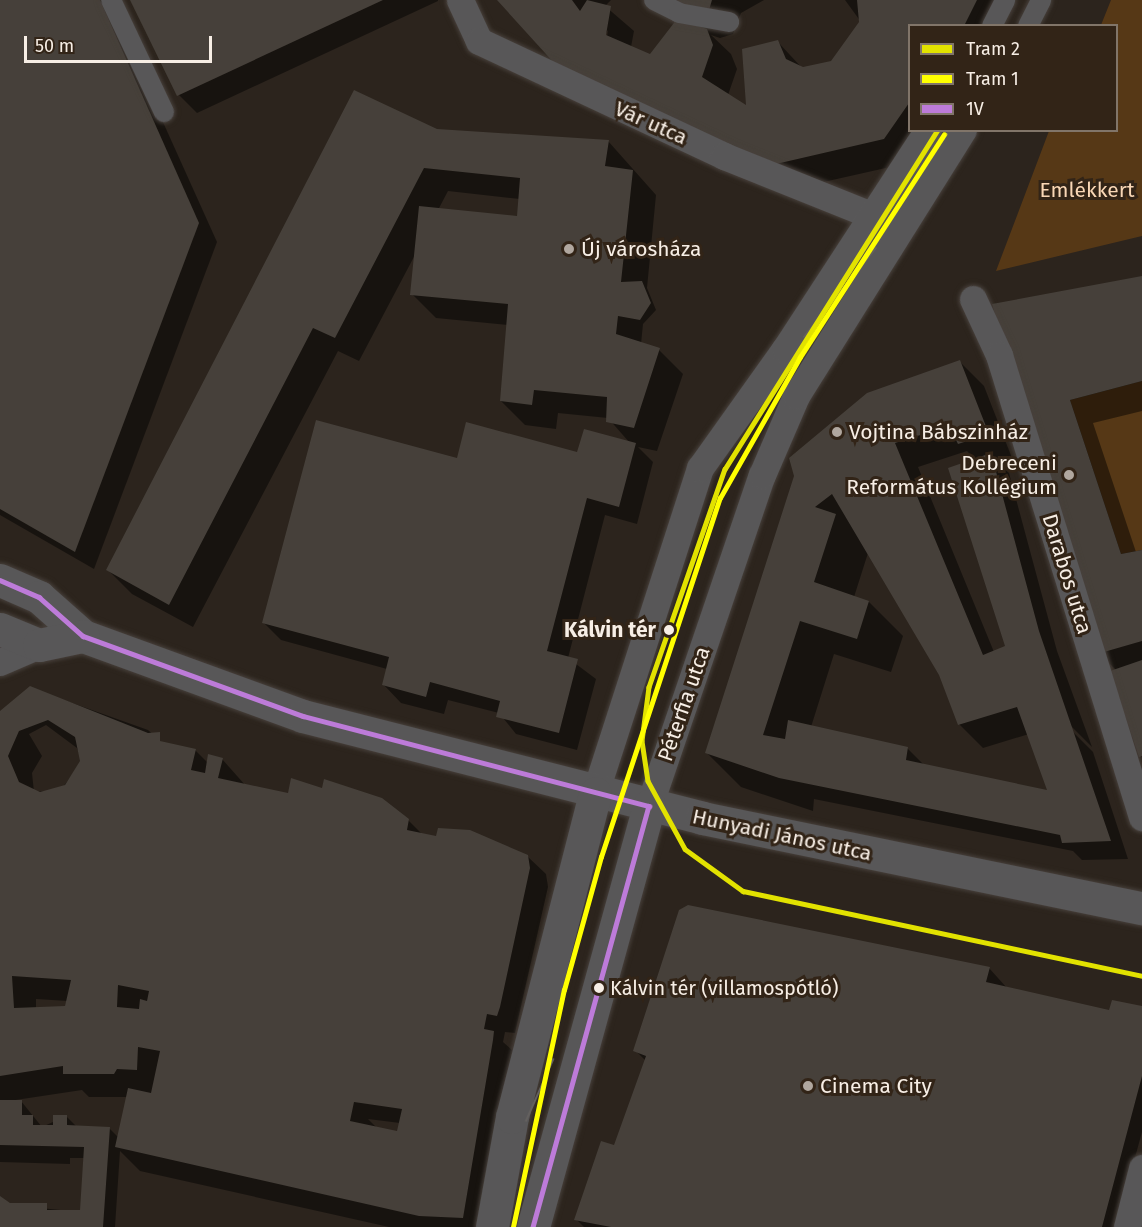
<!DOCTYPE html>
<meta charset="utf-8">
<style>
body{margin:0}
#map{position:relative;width:1142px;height:1227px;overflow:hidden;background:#2c241d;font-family:"Fira Sans",sans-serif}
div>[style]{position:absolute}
.green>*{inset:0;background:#563816}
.shadow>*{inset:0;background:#0007}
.building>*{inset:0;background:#46403a}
.roads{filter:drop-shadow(0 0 2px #47403b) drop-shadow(0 0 2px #47403b)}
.pedestrian>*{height:20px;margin:-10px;padding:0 10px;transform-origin:10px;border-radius:10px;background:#585758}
.minor>*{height:27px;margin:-13.5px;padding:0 13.5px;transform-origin:13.5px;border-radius:13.5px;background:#585758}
.tertiary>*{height:33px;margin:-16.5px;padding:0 16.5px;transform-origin:16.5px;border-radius:16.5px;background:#585758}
.tram>*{height:1.5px;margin:-0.75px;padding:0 0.75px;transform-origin:0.75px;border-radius:0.75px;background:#63605e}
.bus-1>*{height:4.5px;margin:-2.25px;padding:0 2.25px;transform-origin:2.25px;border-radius:2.25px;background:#bd7bd9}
.tram-1>*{height:4.5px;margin:-2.25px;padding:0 2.25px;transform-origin:2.25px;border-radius:2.25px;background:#e2e200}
.tram-2>*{height:4.5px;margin:-2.25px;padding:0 2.25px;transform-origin:2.25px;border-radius:2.25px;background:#ff0}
.dots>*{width:16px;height:16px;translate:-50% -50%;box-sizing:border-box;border:3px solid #322417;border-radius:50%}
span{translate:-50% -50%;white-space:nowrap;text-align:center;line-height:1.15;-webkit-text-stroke:6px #322417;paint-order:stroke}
.bus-label{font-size:20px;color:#f7eee5}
.left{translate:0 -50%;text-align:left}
.street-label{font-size:21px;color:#f7eee5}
.park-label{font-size:21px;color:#f9d7b6}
.poi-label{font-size:21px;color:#f7eee5}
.right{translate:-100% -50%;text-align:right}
.stop-label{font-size:21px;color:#f7eee5;font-weight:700}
.legend{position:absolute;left:908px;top:24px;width:210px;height:108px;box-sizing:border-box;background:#322417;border:2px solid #817569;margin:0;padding:8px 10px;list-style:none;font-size:18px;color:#f7eee5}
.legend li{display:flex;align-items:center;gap:12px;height:30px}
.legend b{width:30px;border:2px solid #817569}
.scale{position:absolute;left:24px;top:36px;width:188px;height:27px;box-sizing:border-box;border:3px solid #f7eee5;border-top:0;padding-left:8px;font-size:18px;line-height:21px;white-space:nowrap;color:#f7eee5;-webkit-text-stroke:4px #322417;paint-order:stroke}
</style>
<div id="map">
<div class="green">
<i style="clip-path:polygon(1111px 0,1142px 0,1142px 236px,996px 271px,1049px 131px,1116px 130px,1116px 26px,1101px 25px)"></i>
<i style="clip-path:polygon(1142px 381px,1142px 550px,1121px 554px,1070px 400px)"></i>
</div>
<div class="shadow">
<i style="clip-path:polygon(0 0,108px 0,217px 242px,94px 569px,0 515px)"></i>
<i style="clip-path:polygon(132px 0,438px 0,438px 1px,197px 113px,179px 95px)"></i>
<i style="clip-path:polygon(evenodd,499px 0,611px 0,605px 6px,634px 31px,631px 47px,650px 55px,705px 29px,671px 0,764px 0,741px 13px,733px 34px,720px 38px,711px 35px,731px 54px,737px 69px,728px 95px,748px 108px,777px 41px,803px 69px,832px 62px,861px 22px,845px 0,1011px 0,1000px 26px,910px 26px,910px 130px,931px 130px,908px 163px,788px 190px,499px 0,608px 30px,606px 43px,605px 34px,608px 30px)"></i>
<i style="clip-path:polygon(evenodd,437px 130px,608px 141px,656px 195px,647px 288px,656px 310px,643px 324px,641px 344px,659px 350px,683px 374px,657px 451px,638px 447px,653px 462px,637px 524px,605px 515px,568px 658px,596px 679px,577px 750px,516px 734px,499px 713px,448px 700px,444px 714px,401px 703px,383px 684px,387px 669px,281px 640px,263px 622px,458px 460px,578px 454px,629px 442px,608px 418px,558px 413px,556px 429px,525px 425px,501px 401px,508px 325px,436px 318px,412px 294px,416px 253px,359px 361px,338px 351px,193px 627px,132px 594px,108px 570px,437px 130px,448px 191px,520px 199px,518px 217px,438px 210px,448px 191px)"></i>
<i style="clip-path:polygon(1142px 277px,1142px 411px,1093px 423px,1136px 552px,1142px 551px,1142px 758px,1116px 670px,1099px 653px,994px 306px)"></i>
<i style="clip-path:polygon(evenodd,960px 362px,984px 386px,1012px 458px,998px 463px,1009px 473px,1057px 651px,1092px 747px,1069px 724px,1069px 728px,1093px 752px,1128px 859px,1082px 860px,1073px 851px,814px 799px,813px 811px,741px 787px,706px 752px,796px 476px,960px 362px,967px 451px,976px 460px,1007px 647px,994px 652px,918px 467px,967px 451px,960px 362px,868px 553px,940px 675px,959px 724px,983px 748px,1029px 734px,1049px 792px,924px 765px,907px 748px,811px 727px,834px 654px,891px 672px,903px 636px,869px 602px,854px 597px,868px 553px)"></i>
<i style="clip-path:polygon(evenodd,30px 688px,148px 730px,161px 742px,195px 750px,208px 763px,222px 759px,246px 786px,408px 820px,423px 835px,527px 856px,546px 874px,548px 887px,515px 1033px,505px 1032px,503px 1042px,512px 1050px,489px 1227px,389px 1227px,140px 1171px,120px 1151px,115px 1227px,0 1227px,0 1198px,9px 1205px,81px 1212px,84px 1158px,70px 1158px,70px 1164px,0 1162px,0 713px,30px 688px,46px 725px,77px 748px,82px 761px,61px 790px,34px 792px,32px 773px,42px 756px,29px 734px,46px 725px,30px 688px,36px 999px,68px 1001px,66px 1007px,36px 1008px,36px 999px,30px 688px,82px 1090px,89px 1097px,127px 1097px,118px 1137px,109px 1128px,77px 1127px,66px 1116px,42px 1127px,21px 1101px,9px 1101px,82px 1090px,30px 688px,368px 1119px,400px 1123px,398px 1133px,377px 1128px,368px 1119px)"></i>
<i style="clip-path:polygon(989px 968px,1007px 988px,1110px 1012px,1142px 1007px,1142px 1132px,1116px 1227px,584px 1227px,576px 1219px,615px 1147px,646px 1061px,635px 1050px)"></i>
</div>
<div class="building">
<i style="clip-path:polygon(0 0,100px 0,199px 223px,75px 552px,0 509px)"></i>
<i style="clip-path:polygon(130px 0,383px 0,177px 96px)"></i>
<i style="clip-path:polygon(497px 0,572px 0,580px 11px,587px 0,611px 6px,606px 35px,650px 54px,677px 19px,707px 29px,713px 45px,702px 77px,746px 105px,742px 49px,778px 40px,786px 59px,803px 67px,831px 61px,859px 22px,857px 0,977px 0,964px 26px,909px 26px,909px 103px,884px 139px,763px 167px,565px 75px)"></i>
<i style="clip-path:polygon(677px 0,712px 0,709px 10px,682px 9px)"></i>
<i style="clip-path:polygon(354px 90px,437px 129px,609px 140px,605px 166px,633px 170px,621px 282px,642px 281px,651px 303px,640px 320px,618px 316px,616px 334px,660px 348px,634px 428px,606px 422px,607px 397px,534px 390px,532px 405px,500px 401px,508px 304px,410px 295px,419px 206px,517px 216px,520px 178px,424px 168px,335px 338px,313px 328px,169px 605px,106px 570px)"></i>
<i style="clip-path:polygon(1142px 276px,1142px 381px,1070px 400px,1121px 554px,1142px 550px,1142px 641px,1097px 654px,992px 304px)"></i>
<i style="clip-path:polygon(evenodd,960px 360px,989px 434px,958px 444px,949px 426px,895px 443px,983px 655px,1005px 646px,948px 468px,991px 453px,1039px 631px,1111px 841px,1062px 843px,1060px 835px,779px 778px,705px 753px,794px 476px,789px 458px,867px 393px,960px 360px,832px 494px,939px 675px,958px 725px,1017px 707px,1047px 790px,906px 760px,908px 747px,788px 720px,785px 739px,763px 735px,800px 621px,857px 639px,869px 601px,814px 582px,836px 514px,815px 507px,832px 494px)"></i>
<i style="clip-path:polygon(316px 420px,457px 458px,466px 422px,577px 452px,584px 429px,636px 443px,619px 507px,587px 498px,547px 651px,578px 659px,559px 733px,496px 717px,500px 701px,430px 682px,426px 697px,382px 685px,389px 657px,262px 623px)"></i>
<i style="clip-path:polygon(1142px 660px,1142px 756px,1139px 757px,1110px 671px)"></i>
<i style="clip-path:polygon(evenodd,30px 686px,148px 733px,160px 732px,160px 741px,196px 749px,191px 770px,205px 773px,208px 754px,223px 758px,218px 778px,288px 793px,291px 778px,322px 788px,324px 779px,382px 798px,409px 819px,407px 830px,436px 836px,438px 828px,470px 830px,528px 855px,530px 868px,500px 1007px,497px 1016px,487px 1014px,484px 1029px,494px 1031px,493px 1040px,463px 1218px,419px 1216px,115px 1147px,128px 1088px,151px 1093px,160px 1051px,138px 1047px,137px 1070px,117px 1069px,114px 1074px,63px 1074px,63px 1066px,0 1076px,0 711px,30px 686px,48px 720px,75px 737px,80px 761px,65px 785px,40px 792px,19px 782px,8px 756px,19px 731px,48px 720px,30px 686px,12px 976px,71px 980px,65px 1006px,14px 1008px,12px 976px,30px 686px,118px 985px,149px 991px,147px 1001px,140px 999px,139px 1009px,117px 1007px,118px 985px,30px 686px,354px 1102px,402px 1109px,397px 1131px,350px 1121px,354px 1102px)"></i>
<i style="clip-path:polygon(688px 905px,990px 967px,986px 982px,1109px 1010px,1112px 1000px,1142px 1006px,1142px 1076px,1102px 1227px,611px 1227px,574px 1220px,601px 1141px,614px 1145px,646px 1056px,633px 1051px,679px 910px)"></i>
<i style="clip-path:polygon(0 1100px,22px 1100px,22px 1115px,33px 1115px,33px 1125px,53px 1125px,53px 1115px,67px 1115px,67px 1125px,110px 1127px,103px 1227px,0 1227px,0 1196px,10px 1203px,47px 1203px,47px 1210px,80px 1210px,84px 1147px,0 1145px)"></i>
</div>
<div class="roads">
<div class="pedestrian">
<i style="left:111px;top:0;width:124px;rotate:64.7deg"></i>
<i style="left:654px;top:0;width:28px;rotate:27deg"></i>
<i style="left:679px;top:13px;width:51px;rotate:10.2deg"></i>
<i style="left:992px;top:26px;width:29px;rotate:-63deg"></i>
<i style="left:1028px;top:26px;width:29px;rotate:-63deg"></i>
</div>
<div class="minor">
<i style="left:460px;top:0;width:45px;rotate:65.1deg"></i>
<i style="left:479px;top:41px;width:271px;rotate:25.1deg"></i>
<i style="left:724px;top:156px;width:155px;rotate:21.9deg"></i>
<i style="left:973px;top:299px;width:62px;rotate:65.1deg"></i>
<i style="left:999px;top:355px;width:484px;rotate:72.8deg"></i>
<i style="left:0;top:662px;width:43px;rotate:-23.6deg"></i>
<i style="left:595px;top:793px;width:342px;rotate:-72.1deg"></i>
<i style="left:700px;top:468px;width:146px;rotate:-54.5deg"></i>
<i style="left:785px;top:349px;width:262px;rotate:-56.9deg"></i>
<i style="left:649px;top:806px;width:350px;rotate:-71.2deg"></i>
<i style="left:762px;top:475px;width:86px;rotate:-66.7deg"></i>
<i style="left:796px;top:396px;width:314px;rotate:-57.9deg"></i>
<i style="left:1127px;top:1227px;width:61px;rotate:-75.7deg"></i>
</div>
<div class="tertiary">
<i style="left:0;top:580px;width:43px;rotate:23.6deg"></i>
<i style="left:39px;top:597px;width:59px;rotate:41.6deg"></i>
<i style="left:83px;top:636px;width:234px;rotate:20deg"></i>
<i style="left:303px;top:716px;width:412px;rotate:14.3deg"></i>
<i style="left:702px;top:818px;width:449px;rotate:11.6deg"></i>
<i style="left:0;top:629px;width:42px;rotate:22.3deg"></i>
<i style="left:39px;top:645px;width:45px;rotate:-11.6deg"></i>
<i style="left:492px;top:1227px;width:112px;rotate:-79.7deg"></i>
<i style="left:512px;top:1117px;width:334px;rotate:-75.6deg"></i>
<i style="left:533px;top:1227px;width:437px;rotate:-74.6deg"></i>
</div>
</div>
<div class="tram">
<i style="left:804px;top:337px;width:114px;rotate:-51deg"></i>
<i style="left:526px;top:1121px;width:67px;rotate:-66.1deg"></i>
</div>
<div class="bus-1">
<i style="left:0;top:580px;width:43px;rotate:23.6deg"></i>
<i style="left:39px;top:597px;width:59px;rotate:41.6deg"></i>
<i style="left:83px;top:636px;width:234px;rotate:20deg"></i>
<i style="left:303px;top:716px;width:358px;rotate:14.6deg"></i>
<i style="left:649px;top:806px;width:437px;rotate:105.4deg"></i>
</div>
<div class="tram-1">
<i style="left:938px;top:130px;width:400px;rotate:122.1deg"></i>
<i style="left:725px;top:469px;width:231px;rotate:109.2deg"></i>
<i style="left:649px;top:687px;width:54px;rotate:97.4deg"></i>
<i style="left:642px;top:741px;width:40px;rotate:81.5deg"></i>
<i style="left:648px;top:781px;width:77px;rotate:61.4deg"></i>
<i style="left:685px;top:849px;width:72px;rotate:35.9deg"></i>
<i style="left:743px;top:891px;width:408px;rotate:12deg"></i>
</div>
<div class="tram-2">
<i style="left:513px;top:1227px;width:242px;rotate:-77.9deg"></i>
<i style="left:564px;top:990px;width:138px;rotate:-74.5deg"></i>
<i style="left:601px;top:857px;width:378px;rotate:-71.7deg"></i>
<i style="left:720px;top:498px;width:162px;rotate:-60.4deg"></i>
<i style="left:800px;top:357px;width:265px;rotate:-57.1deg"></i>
</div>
<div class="dots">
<i style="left:569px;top:249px;background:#b0a79f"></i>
<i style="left:837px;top:432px;background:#b0a79f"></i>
<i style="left:1069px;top:475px;background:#b0a79f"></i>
<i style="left:669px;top:630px;background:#f7eee5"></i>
<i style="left:599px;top:988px;background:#f7eee5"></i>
<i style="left:808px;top:1086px;background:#b0a79f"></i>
</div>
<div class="bus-label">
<span class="left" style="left:610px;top:988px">Kálvin tér (villamospótló)</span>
</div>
<div class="street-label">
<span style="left:651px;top:123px;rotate:24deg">Vár utca</span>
<span style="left:1067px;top:574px;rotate:73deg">Darabos utca</span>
<span style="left:684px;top:704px;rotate:-71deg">Péterfia utca</span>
<span style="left:782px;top:835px;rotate:12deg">Hunyadi János utca</span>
</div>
<div class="park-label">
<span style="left:1087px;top:190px">Emlékkert</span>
</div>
<div class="poi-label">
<span class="left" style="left:581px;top:249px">Új városháza</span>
<span class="left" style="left:849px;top:432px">Vojtina Bábszinház</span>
<span class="right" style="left:1057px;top:475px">Debreceni<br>Református Kollégium</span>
<span class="left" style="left:820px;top:1086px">Cinema City</span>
</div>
<div class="stop-label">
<span class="right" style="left:656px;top:630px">Kálvin tér</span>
</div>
<ul class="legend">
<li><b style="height:8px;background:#e2e200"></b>Tram 2</li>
<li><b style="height:8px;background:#ff0"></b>Tram 1</li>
<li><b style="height:8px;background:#bd7bd9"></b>1V</li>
</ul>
<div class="scale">50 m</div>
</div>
